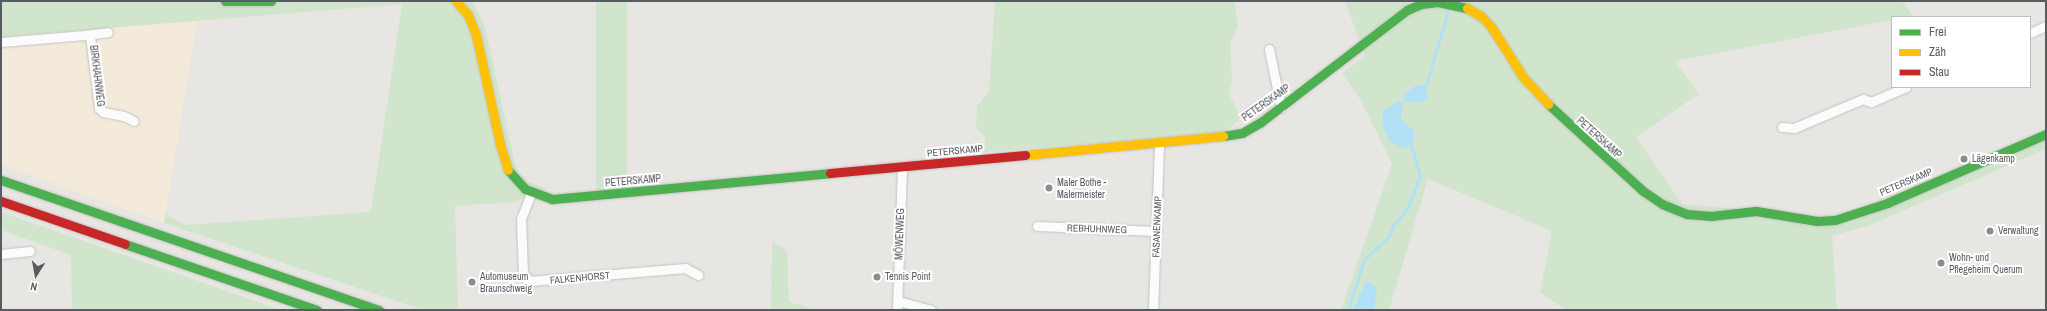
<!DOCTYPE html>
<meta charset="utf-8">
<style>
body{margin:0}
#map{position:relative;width:2047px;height:311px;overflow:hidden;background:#e8e6e2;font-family:"Archivo Narrow",sans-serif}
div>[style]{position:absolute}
.commercial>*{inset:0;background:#f4ead9}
.green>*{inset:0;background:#d1e5cc;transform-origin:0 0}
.water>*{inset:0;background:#b2e0f6}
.stream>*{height:2.5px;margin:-1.25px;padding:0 1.25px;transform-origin:1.25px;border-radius:1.25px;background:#b2e0f6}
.roads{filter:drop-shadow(0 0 1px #c3c3c2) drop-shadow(0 0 1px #c3c3c2)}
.street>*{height:9px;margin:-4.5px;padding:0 4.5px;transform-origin:4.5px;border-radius:4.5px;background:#fcfbfb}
.fast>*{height:9px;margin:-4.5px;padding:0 4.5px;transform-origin:4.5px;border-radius:4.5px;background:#4caf50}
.slow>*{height:9px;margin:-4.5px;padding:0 4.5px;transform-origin:4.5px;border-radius:4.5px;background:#ffc107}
.jam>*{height:9px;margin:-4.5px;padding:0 4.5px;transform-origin:4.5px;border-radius:4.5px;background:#c62828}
.dots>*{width:11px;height:11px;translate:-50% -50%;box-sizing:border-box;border:2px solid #fff;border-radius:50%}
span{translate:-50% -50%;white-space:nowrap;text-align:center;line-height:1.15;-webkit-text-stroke:4px #fff;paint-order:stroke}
.street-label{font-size:10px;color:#585c60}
.poi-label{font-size:10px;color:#585c60}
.left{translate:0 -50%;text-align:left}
.frame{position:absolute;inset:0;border:2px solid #585c60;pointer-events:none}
.legend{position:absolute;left:1891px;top:16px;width:140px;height:72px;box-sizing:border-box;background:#fff;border:1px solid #bcbebf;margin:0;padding:5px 7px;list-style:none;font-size:12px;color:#585c60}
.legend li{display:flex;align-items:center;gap:8px;height:20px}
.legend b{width:20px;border:1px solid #bcbebf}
.north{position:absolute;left:16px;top:255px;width:40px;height:40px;-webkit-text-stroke:3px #fff;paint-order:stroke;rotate:191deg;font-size:11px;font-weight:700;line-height:16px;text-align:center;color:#585c60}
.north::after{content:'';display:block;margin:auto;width:14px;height:18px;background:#585c60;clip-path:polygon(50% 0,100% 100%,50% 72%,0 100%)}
</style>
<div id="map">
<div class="commercial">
<i style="clip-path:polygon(197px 19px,164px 223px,1px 165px,1px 37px)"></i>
</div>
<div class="green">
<i style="clip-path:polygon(1px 1px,472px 1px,485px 27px,515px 164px,521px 175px,529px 182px,548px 189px,514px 202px,455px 206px,458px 310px,423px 310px,164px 223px,166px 214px,185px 225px,371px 212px,402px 4px,1px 37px)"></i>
<i style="left:596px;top:1px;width:31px;height:189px"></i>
<i style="clip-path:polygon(995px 1px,1235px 1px,1238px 26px,1230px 44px,1232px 81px,1229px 94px,1241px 117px,1225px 133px,984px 152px,985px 136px,976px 128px,977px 106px,989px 91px)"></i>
<i style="clip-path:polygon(1345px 1px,1902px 1px,1913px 16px,1892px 17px,1892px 20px,1675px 61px,1699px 94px,1636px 137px,1682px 204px,1762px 211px,1775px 219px,1799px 224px,1827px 226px,1853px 221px,2046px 139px,2046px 149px,1865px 227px,1832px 236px,1837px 310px,1567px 310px,1540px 293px,1552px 231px,1428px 179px,1389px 310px,1341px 310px,1392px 164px,1360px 99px,1342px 73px,1365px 56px)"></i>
<i style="clip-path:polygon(1px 212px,264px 304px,280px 310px,72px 310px,71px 255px,1px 230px)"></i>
<i style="clip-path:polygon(772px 242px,787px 250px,789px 302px,808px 307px,808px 310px,771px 310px)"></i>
</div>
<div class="water">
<i style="clip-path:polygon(1415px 86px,1425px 86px,1428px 97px,1422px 103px,1403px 101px,1405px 93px)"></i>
<i style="clip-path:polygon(1398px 101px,1403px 102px,1401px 119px,1414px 131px,1414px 138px,1411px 145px,1402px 148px,1390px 142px,1382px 126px,1383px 111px)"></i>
<i style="clip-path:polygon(1366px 281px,1377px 288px,1374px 310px,1353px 310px)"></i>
</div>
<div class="stream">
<i style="left:1423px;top:87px;width:6px;rotate:-51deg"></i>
<i style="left:1427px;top:82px;width:74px;rotate:-73.5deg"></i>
<i style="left:1348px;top:310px;width:52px;rotate:-72.3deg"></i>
<i style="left:1364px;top:260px;width:35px;rotate:-44deg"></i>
<i style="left:1389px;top:236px;width:11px;rotate:-68deg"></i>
<i style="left:1393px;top:226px;width:22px;rotate:-51deg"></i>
<i style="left:1407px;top:209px;width:35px;rotate:-68deg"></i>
<i style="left:1420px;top:176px;width:35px;rotate:-106deg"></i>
</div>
<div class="roads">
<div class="street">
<i style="left:2030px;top:33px;width:17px;rotate:-24deg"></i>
<i style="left:85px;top:35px;width:23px;rotate:-7deg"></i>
<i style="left:1px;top:42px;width:84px;rotate:-4.8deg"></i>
<i style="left:85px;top:35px;width:5px;rotate:11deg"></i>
<i style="left:90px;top:36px;width:73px;rotate:82.9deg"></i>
<i style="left:99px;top:108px;width:6px;rotate:45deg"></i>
<i style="left:103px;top:112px;width:21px;rotate:11deg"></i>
<i style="left:124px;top:116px;width:11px;rotate:27deg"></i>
<i style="left:1269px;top:49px;width:60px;rotate:78.5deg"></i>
<i style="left:1782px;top:127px;width:12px;rotate:5deg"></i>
<i style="left:1794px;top:128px;width:75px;rotate:-22.8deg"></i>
<i style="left:1863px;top:99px;width:9px;rotate:21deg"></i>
<i style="left:1871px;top:102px;width:38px;rotate:-23deg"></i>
<i style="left:531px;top:193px;width:28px;rotate:111deg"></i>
<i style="left:521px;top:219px;width:55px;rotate:87.9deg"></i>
<i style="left:523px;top:274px;width:10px;rotate:45deg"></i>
<i style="left:530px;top:281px;width:156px;rotate:-4.8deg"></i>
<i style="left:685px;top:268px;width:15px;rotate:28deg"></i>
<i style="left:1037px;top:226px;width:120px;rotate:2.4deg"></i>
<i style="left:1px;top:254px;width:29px;rotate:-6deg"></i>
<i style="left:898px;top:301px;width:34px;rotate:15deg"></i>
<i style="left:897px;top:310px;width:143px;rotate:-88deg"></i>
<i style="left:1153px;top:310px;width:167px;rotate:-87.9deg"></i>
</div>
<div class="fast">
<i style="left:225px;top:1px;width:46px"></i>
<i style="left:1548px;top:104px;width:129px;rotate:42.5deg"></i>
<i style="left:1643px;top:191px;width:23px;rotate:34deg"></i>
<i style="left:1662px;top:204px;width:27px;rotate:22deg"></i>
<i style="left:1687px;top:214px;width:24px;rotate:5deg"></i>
<i style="left:1711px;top:216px;width:45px;rotate:-6.3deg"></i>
<i style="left:1756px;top:211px;width:62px;rotate:9.3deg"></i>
<i style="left:1817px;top:221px;width:18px;rotate:-3deg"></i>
<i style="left:1835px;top:220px;width:55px;rotate:-18.1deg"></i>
<i style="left:1887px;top:203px;width:173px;rotate:-23.5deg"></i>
<i style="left:1223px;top:136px;width:19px;rotate:-9deg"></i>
<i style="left:1242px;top:133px;width:22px;rotate:-30deg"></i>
<i style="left:1261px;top:122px;width:184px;rotate:-37.5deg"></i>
<i style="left:1407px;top:10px;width:15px;rotate:-23deg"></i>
<i style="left:1421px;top:4px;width:17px;rotate:-7deg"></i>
<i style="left:1438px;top:2px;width:30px;rotate:12deg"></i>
<i style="left:508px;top:170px;width:25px;rotate:48deg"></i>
<i style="left:525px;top:189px;width:29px;rotate:20deg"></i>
<i style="left:552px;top:199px;width:279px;rotate:-5.3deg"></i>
<i style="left:1px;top:180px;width:400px;rotate:19deg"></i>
<i style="left:125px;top:244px;width:203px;rotate:19deg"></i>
</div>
<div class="slow">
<i style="left:456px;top:1px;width:18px;rotate:49deg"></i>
<i style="left:468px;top:15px;width:22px;rotate:68deg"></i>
<i style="left:476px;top:35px;width:112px;rotate:77.6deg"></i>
<i style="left:500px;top:144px;width:27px;rotate:73deg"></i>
<i style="left:1467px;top:8px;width:16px;rotate:30deg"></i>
<i style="left:1481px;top:16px;width:16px;rotate:47deg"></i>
<i style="left:1492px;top:28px;width:58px;rotate:57.7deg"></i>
<i style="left:1523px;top:77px;width:37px;rotate:47deg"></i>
<i style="left:1025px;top:155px;width:199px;rotate:-5.5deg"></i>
</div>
<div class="jam">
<i style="left:830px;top:173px;width:196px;rotate:-5.3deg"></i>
<i style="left:1px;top:201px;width:131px;rotate:19.1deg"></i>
</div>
</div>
<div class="dots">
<i style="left:1964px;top:159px;background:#8a8c8e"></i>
<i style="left:1049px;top:188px;background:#8a8c8e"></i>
<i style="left:1990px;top:231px;background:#8a8c8e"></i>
<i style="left:1941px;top:263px;background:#8a8c8e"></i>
<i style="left:877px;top:277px;background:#8a8c8e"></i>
<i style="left:472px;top:282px;background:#8a8c8e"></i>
</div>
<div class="street-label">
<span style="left:97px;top:76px;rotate:83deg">BIRKHAHNWEG</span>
<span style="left:1266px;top:103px;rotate:-35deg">PETERSKAMP</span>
<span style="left:1599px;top:138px;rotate:42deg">PETERSKAMP</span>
<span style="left:955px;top:151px;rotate:-5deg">PETERSKAMP</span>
<span style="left:633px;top:181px;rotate:-5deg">PETERSKAMP</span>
<span style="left:1906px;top:182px;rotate:-23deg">PETERSKAMP</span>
<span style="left:1157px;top:227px;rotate:-88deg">FASANENKAMP</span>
<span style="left:1097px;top:229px;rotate:2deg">REBHUHNWEG</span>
<span style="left:900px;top:234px;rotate:-88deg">MÖWENWEG</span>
<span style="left:580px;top:278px;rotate:-5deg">FALKENHORST</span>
</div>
<div class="poi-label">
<span class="left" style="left:1972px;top:159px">Lägenkamp</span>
<span class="left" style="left:1057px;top:188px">Maler Bothe -<br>Malermeister</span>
<span class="left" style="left:1998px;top:231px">Verwaltung</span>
<span class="left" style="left:1949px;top:263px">Wohn- und<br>Pflegeheim Querum</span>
<span class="left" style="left:480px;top:282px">Automuseum<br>Braunschweig</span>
<span class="left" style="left:885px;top:277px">Tennis Point</span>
</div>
<div class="frame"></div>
<ul class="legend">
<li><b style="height:5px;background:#4caf50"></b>Frei</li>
<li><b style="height:5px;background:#ffc107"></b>Zäh</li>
<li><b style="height:5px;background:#c62828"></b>Stau</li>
</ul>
<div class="north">N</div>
</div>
